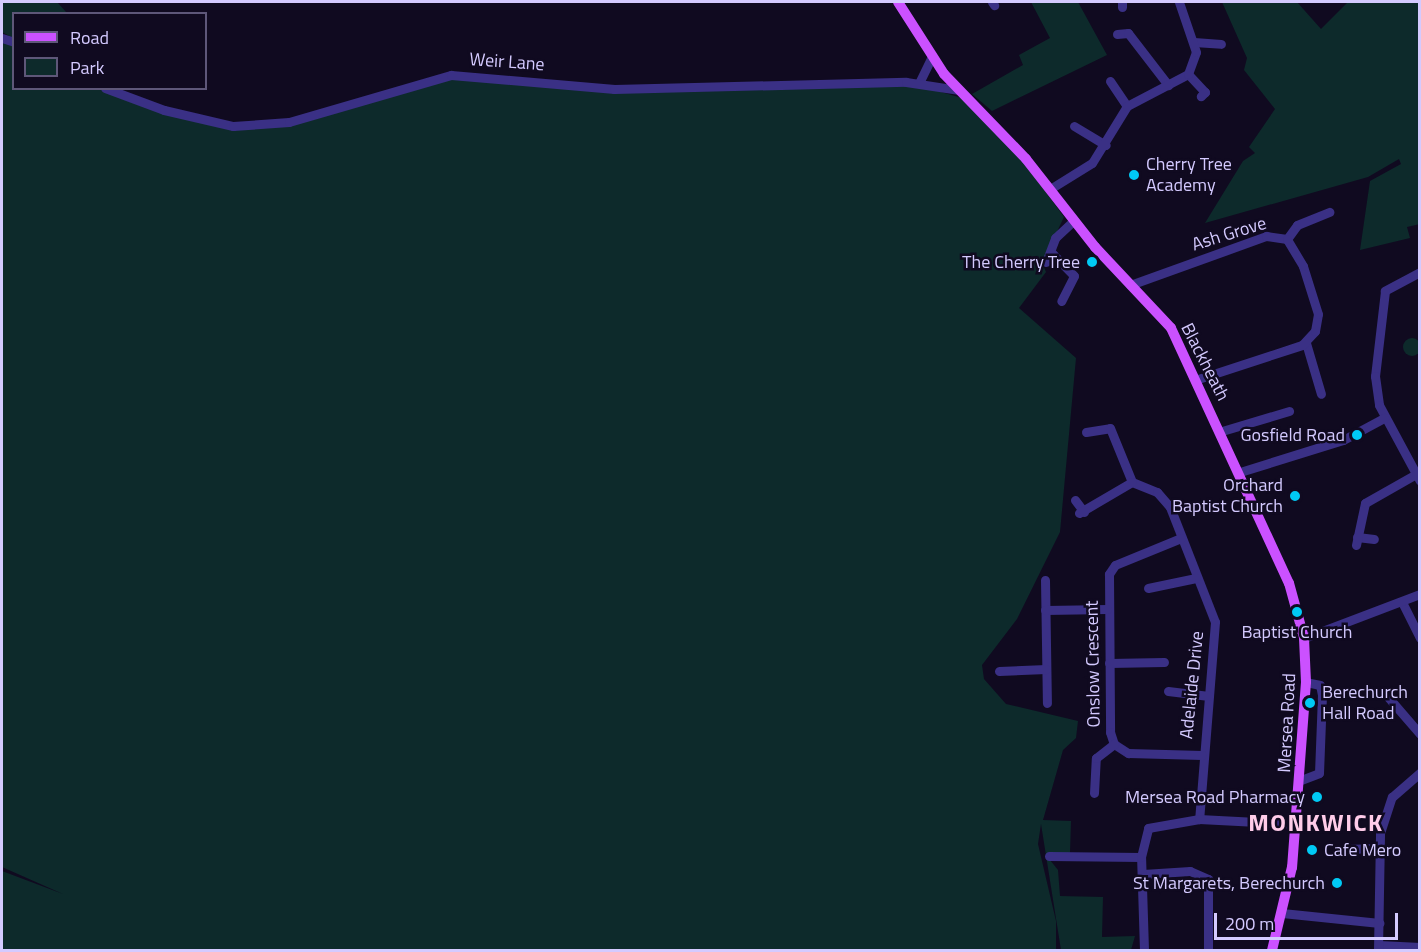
<!DOCTYPE html>
<style>
body{margin:0}
#map{position:relative;width:1421px;height:952px;overflow:hidden;background:#100a20;font-family:"Titillium Web",sans-serif}
div>[style]{position:absolute}
.green>*{inset:0;background:#0d2a2b}
.round{border-radius:50%}
.minor>*{height:9px;margin:-4.5px;padding:0 4.5px;transform-origin:4.5px;border-radius:4.5px;background:#3a3085}
.major>*{height:10px;margin:-5px;padding:0 5px;transform-origin:5px;border-radius:5px;background:#cb51ff}
.dots>*{width:16px;height:16px;translate:-50% -50%;box-sizing:border-box;border:3px solid #100a20;border-radius:50%}
span{translate:-50% -50%;white-space:nowrap;text-align:center;line-height:1.15;-webkit-text-stroke:5px #100a20;paint-order:stroke}
.street-label{font-size:18px;color:#d4caff}
.poi-label{font-size:18px;color:#d4caff}
.left{translate:0 -50%;text-align:left}
.right{translate:-100% -50%;text-align:right}
.district-label{font-size:24px;color:#ffcce9;font-weight:700;letter-spacing:1.5px}
.frame{position:absolute;inset:0;border:3px solid #d4caff;pointer-events:none}
.legend{position:absolute;left:12px;top:12px;width:195px;height:78px;box-sizing:border-box;background:#100a20;border:2px solid #5e5779;margin:0;padding:8px 10px;list-style:none;font-size:18px;color:#d4caff}
.legend li{display:flex;align-items:center;gap:12px;height:30px}
.legend b{width:30px;border:2px solid #5e5779}
.scale{position:absolute;left:1214px;top:913px;width:184px;height:27px;box-sizing:border-box;border:3px solid #d4caff;border-top:0;padding-left:8px;font-size:18px;line-height:21px;white-space:nowrap;color:#d4caff;-webkit-text-stroke:4px #100a20;paint-order:stroke}
</style>
<div id="map">
<div class="green">
<i style="clip-path:polygon(2px 2px,57px 2px,67px 13px,14px 14px,13px 38px,2px 32px)"></i>
<i style="clip-path:polygon(1031px 2px,1078px 2px,1107px 55px,992px 111px,972px 94px,1023px 65px,1019px 55px,1050px 38px)"></i>
<i style="clip-path:polygon(1222px 2px,1297px 2px,1321px 29px,1348px 2px,1419px 2px,1420px 224px,1407px 227px,1410px 238px,1360px 250px,1370px 181px,1401px 164px,1399px 159px,1368px 177px,1205px 223px,1243px 161px,1255px 153px,1249px 147px,1275px 109px,1244px 70px,1247px 58px)"></i>
<i style="clip-path:polygon(2px 38px,13px 42px,14px 88px,105px 89px,233px 126px,289px 122px,451px 75px,614px 89px,906px 82px,962px 98px,1023px 161px,1064px 217px,1042px 263px,1046px 272px,1019px 308px,1076px 358px,1060px 532px,1017px 619px,982px 665px,984px 679px,1006px 704px,1078px 721px,1076px 738px,1063px 750px,1043px 820px,1071px 821px,1070px 853px,1046px 855px,1058px 870px,1060px 896px,1103px 897px,1102px 937px,1135px 936px,1131px 950px,1061px 950px,1041px 824px,1038px 844px,1056px 921px,1056px 950px,2px 950px,2px 871px,63px 894px,2px 867px)"></i>
<i class="round" style="left:1403px;top:338px;width:18px;height:18px"></i>
</div>
<div class="minor">
<i style="left:992px;top:2px;width:4px;rotate:56deg"></i>
<i style="left:1122px;top:2px;width:5px;rotate:90deg"></i>
<i style="left:1117px;top:34px;width:11px;rotate:-5deg"></i>
<i style="left:1128px;top:33px;width:66px;rotate:52.4deg"></i>
<i style="left:2px;top:38px;width:13px;rotate:18deg"></i>
<i style="left:1194px;top:42px;width:27px;rotate:4deg"></i>
<i style="left:1188px;top:74px;width:25px;rotate:47deg"></i>
<i style="left:1205px;top:92px;width:6px;rotate:135deg"></i>
<i style="left:1110px;top:81px;width:30px;rotate:56deg"></i>
<i style="left:919px;top:83px;width:30px;rotate:-64deg"></i>
<i style="left:105px;top:88px;width:63px;rotate:20.4deg"></i>
<i style="left:164px;top:110px;width:71px;rotate:13.1deg"></i>
<i style="left:233px;top:126px;width:56px;rotate:-4.1deg"></i>
<i style="left:289px;top:122px;width:169px;rotate:-16.2deg"></i>
<i style="left:451px;top:75px;width:164px;rotate:4.9deg"></i>
<i style="left:614px;top:89px;width:292px;rotate:-1.4deg"></i>
<i style="left:906px;top:82px;width:54px;rotate:8.6deg"></i>
<i style="left:1074px;top:126px;width:37px;rotate:31deg"></i>
<i style="left:1050px;top:189px;width:49px;rotate:-31.8deg"></i>
<i style="left:1092px;top:163px;width:67px;rotate:-58.4deg"></i>
<i style="left:1127px;top:106px;width:69px;rotate:-27.7deg"></i>
<i style="left:1188px;top:74px;width:23px;rotate:-70deg"></i>
<i style="left:1196px;top:52px;width:53px;rotate:-108.8deg"></i>
<i style="left:1051px;top:252px;width:33px;rotate:46deg"></i>
<i style="left:1074px;top:276px;width:28px;rotate:117deg"></i>
<i style="left:1046px;top:262px;width:26px;rotate:-69deg"></i>
<i style="left:1055px;top:238px;width:26px;rotate:-43deg"></i>
<i style="left:1420px;top:272px;width:40px;rotate:152deg"></i>
<i style="left:1385px;top:291px;width:86px;rotate:96.7deg"></i>
<i style="left:1375px;top:376px;width:29px;rotate:82deg"></i>
<i style="left:1379px;top:405px;width:86px;rotate:61.7deg"></i>
<i style="left:1130px;top:285px;width:145px;rotate:-19.8deg"></i>
<i style="left:1266px;top:236px;width:21px;rotate:8deg"></i>
<i style="left:1287px;top:239px;width:17px;rotate:-54deg"></i>
<i style="left:1297px;top:225px;width:35px;rotate:-22deg"></i>
<i style="left:1306px;top:343px;width:53px;rotate:73.6deg"></i>
<i style="left:1198px;top:379px;width:109px;rotate:-18.1deg"></i>
<i style="left:1302px;top:345px;width:19px;rotate:-47deg"></i>
<i style="left:1315px;top:331px;width:17px;rotate:-80deg"></i>
<i style="left:1318px;top:314px;width:50px;rotate:-107.4deg"></i>
<i style="left:1303px;top:266px;width:31px;rotate:-121deg"></i>
<i style="left:1222px;top:431px;width:70px;rotate:-16.6deg"></i>
<i style="left:1086px;top:432px;width:24px;rotate:-9deg"></i>
<i style="left:1110px;top:428px;width:58px;rotate:67.8deg"></i>
<i style="left:1132px;top:482px;width:27px;rotate:22deg"></i>
<i style="left:1157px;top:492px;width:20px;rotate:49deg"></i>
<i style="left:1170px;top:507px;width:123px;rotate:68.6deg"></i>
<i style="left:1215px;top:622px;width:198px;rotate:94.6deg"></i>
<i style="left:1240px;top:472px;width:108px;rotate:-17.3deg"></i>
<i style="left:1343px;top:440px;width:47px;rotate:-28.2deg"></i>
<i style="left:1075px;top:500px;width:15px;rotate:53deg"></i>
<i style="left:1079px;top:513px;width:61px;rotate:-30.3deg"></i>
<i style="left:1357px;top:537px;width:17px;rotate:7deg"></i>
<i style="left:1181px;top:538px;width:71px;rotate:157.8deg"></i>
<i style="left:1115px;top:565px;width:11px;rotate:124deg"></i>
<i style="left:1109px;top:574px;width:158px;rotate:89.6deg"></i>
<i style="left:1110px;top:732px;width:13px;rotate:72deg"></i>
<i style="left:1114px;top:744px;width:17px;rotate:33deg"></i>
<i style="left:1128px;top:753px;width:74px;rotate:1.5deg"></i>
<i style="left:1356px;top:545px;width:43px;rotate:-77.9deg"></i>
<i style="left:1365px;top:503px;width:59px;rotate:-29.6deg"></i>
<i style="left:1045px;top:580px;width:123px;rotate:89.1deg"></i>
<i style="left:1148px;top:588px;width:49px;rotate:-11.8deg"></i>
<i style="left:1402px;top:602px;width:40px;rotate:63.4deg"></i>
<i style="left:1045px;top:610px;width:62px;rotate:-0.9deg"></i>
<i style="left:1304px;top:638px;width:124px;rotate:-20.8deg"></i>
<i style="left:1109px;top:663px;width:55px;rotate:-1deg"></i>
<i style="left:999px;top:671px;width:47px;rotate:-2.4deg"></i>
<i style="left:1168px;top:691px;width:41px;rotate:7deg"></i>
<i style="left:1388px;top:697px;width:49px;rotate:49.1deg"></i>
<i style="left:1301px;top:780px;width:19px;rotate:-21deg"></i>
<i style="left:1319px;top:773px;width:78px;rotate:-87.8deg"></i>
<i style="left:1322px;top:695px;width:10px;rotate:-101deg"></i>
<i style="left:1320px;top:685px;width:14px;rotate:-168deg"></i>
<i style="left:1094px;top:793px;width:35px;rotate:-87deg"></i>
<i style="left:1096px;top:758px;width:23px;rotate:-38deg"></i>
<i style="left:1346px;top:849px;width:32px;rotate:-2deg"></i>
<i style="left:1049px;top:856px;width:92px;rotate:0.6deg"></i>
<i style="left:1143px;top:874px;width:47px;rotate:-3.7deg"></i>
<i style="left:1190px;top:871px;width:20px;rotate:24deg"></i>
<i style="left:1208px;top:879px;width:71px;rotate:90deg"></i>
<i style="left:1282px;top:913px;width:98px;rotate:5.9deg"></i>
<i style="left:1379px;top:945px;width:41px;rotate:2.8deg"></i>
<i style="left:1144px;top:950px;width:93px;rotate:-91.8deg"></i>
<i style="left:1141px;top:857px;width:30px;rotate:-76deg"></i>
<i style="left:1148px;top:828px;width:52px;rotate:-10deg"></i>
<i style="left:1199px;top:819px;width:98px;rotate:2.9deg"></i>
<i style="left:1378px;top:950px;width:117px;rotate:-89deg"></i>
<i style="left:1380px;top:833px;width:38px;rotate:-72deg"></i>
<i style="left:1392px;top:797px;width:37px;rotate:-41deg"></i>
</div>
<div class="major">
<i style="left:898px;top:2px;width:85px;rotate:57.4deg"></i>
<i style="left:944px;top:74px;width:118px;rotate:46deg"></i>
<i style="left:1026px;top:159px;width:112px;rotate:51.9deg"></i>
<i style="left:1095px;top:247px;width:111px;rotate:46.8deg"></i>
<i style="left:1171px;top:328px;width:281px;rotate:65.2deg"></i>
<i style="left:1289px;top:583px;width:57px;rotate:74.7deg"></i>
<i style="left:1304px;top:638px;width:44px;rotate:87.4deg"></i>
<i style="left:1306px;top:682px;width:186px;rotate:94.3deg"></i>
<i style="left:1292px;top:867px;width:85px;rotate:103.5deg"></i>
</div>
<div class="dots">
<i style="left:1134px;top:175px;background:#00caf5"></i>
<i style="left:1092px;top:262px;background:#00caf5"></i>
<i style="left:1357px;top:435px;background:#00caf5"></i>
<i style="left:1295px;top:496px;background:#00caf5"></i>
<i style="left:1297px;top:612px;background:#00caf5"></i>
<i style="left:1310px;top:703px;background:#00caf5"></i>
<i style="left:1317px;top:797px;background:#00caf5"></i>
<i style="left:1312px;top:850px;background:#00caf5"></i>
<i style="left:1337px;top:883px;background:#00caf5"></i>
</div>
<div class="street-label">
<span style="left:507px;top:62px;rotate:4deg">Weir Lane</span>
<span style="left:1229px;top:234px;rotate:-17deg">Ash Grove</span>
<span style="left:1205px;top:362px;rotate:63deg">Blackheath</span>
<span style="left:1093px;top:664px;rotate:-91deg">Onslow Crescent</span>
<span style="left:1192px;top:685px;rotate:-84deg">Adelaide Drive</span>
<span style="left:1287px;top:723px;rotate:-87deg">Mersea Road</span>
</div>
<div class="poi-label">
<span class="left" style="left:1146px;top:175px">Cherry Tree<br>Academy</span>
<span class="right" style="left:1080px;top:262px">The Cherry Tree</span>
<span class="right" style="left:1345px;top:435px">Gosfield Road</span>
<span class="right" style="left:1283px;top:496px">Orchard<br>Baptist Church</span>
<span style="left:1297px;top:632px">Baptist Church</span>
<span class="left" style="left:1322px;top:703px">Berechurch<br>Hall Road</span>
<span class="right" style="left:1305px;top:797px">Mersea Road Pharmacy</span>
<span class="left" style="left:1324px;top:850px">Cafe Mero</span>
<span class="right" style="left:1325px;top:883px">St Margarets, Berechurch</span>
</div>
<div class="district-label">
<span style="left:1316px;top:823px">MONKWICK</span>
</div>
<div class="frame"></div>
<ul class="legend">
<li><b style="height:8px;background:#cb51ff"></b>Road</li>
<li><b style="height:16px;background:#0d2a2b"></b>Park</li>
</ul>
<div class="scale">200 m</div>
</div>
